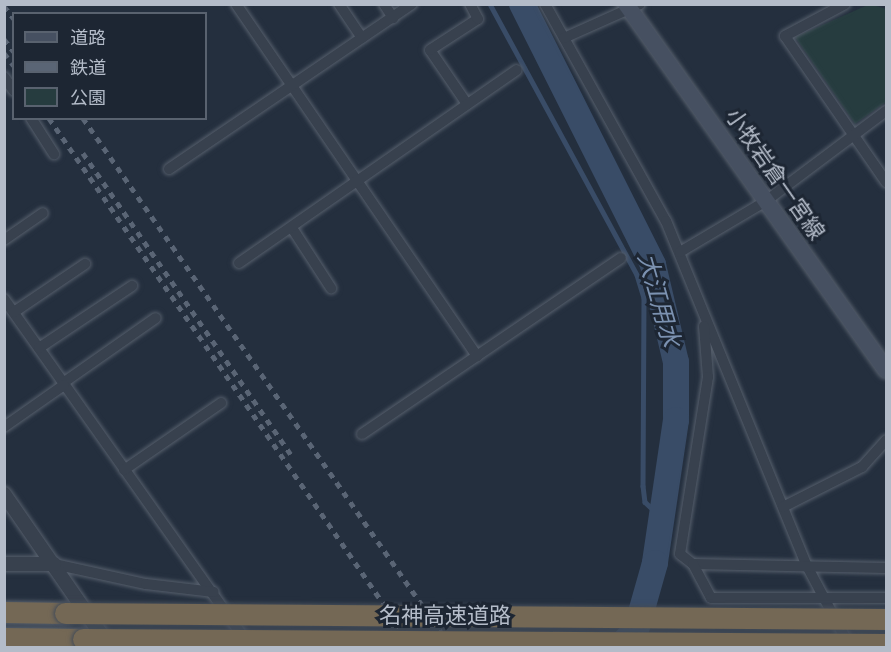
<!DOCTYPE html>
<meta charset="utf-8">
<style>
body{margin:0}
#map{position:relative;width:891px;height:652px;overflow:hidden;background:#242f3e;font-family:Jost,"Noto Sans JP",sans-serif}
div>[style]{position:absolute}
.green>*{inset:0;background:#263c3f}
.stream>*{height:4.5px;margin:-2.25px;padding:0 2.25px;transform-origin:2.25px;border-radius:2.25px;background:#394c67}
.river>*{height:26px;margin:-13px;padding:0 13px;transform-origin:13px;border-radius:13px;background:#394c67}
.roads{filter:drop-shadow(0 0 2px #565f6c) drop-shadow(0 0 2px #565f6c)}
.minor>*{height:10px;margin:-5px;padding:0 5px;transform-origin:5px;border-radius:5px;background:#38414e}
.tertiary>*{height:14px;margin:-7px;padding:0 7px;transform-origin:7px;border-radius:7px;background:#38414e}
.secondary>*{height:16px;margin:-8px;padding:0 8px;transform-origin:8px;border-radius:8px;background:#465061}
.motorway>*{height:21px;margin:-10.5px;padding:0 10.5px;transform-origin:10.5px;border-radius:10.5px;background:#746855}
.rail>*{height:4.5px;margin-top:-2.25px;transform-origin:0;background:repeating-linear-gradient(90deg,#5a6575 0 6px,transparent 0 12px)}
.bridges{filter:drop-shadow(0 0 2px #434c59) drop-shadow(0 0 2px #434c59)}
.motorway-bridge>*{height:21px;margin:-10.5px;padding:0 10.5px;transform-origin:10.5px;border-radius:10.5px;background:#746855}
span{translate:-50% -50%;white-space:nowrap;text-align:center;line-height:1.15;-webkit-text-stroke:6px #1d2633;paint-order:stroke}
.street-label{font-size:22px;color:#b4bcc9}
.water-label{font-size:24px;color:#7c92b1;font-style:italic}
.frame{position:absolute;inset:0;border:6px solid #b4bcc9;pointer-events:none}
.legend{position:absolute;left:12px;top:12px;width:195px;height:108px;box-sizing:border-box;background:#1d2633;border:2px solid #59626f;margin:0;padding:8px 10px;list-style:none;font-size:18px;color:#b4bcc9}
.legend li{display:flex;align-items:center;gap:12px;height:30px}
.legend b{width:30px;border:2px solid #59626f}
</style>
<div id="map">
<div class="green">
<i style="clip-path:polygon(870px 4px,886px 9px,886px 102px,855px 124px,795px 37px)"></i>
</div>
<div class="stream">
<i style="left:490px;top:4px;width:308px;rotate:61.5deg"></i>
<i style="left:637px;top:275px;width:24px;rotate:73deg"></i>
<i style="left:644px;top:298px;width:188px;rotate:90.3deg"></i>
<i style="left:643px;top:486px;width:16px;rotate:83deg"></i>
<i style="left:645px;top:502px;width:25px;rotate:43deg"></i>
</div>
<div class="river">
<i style="left:522px;top:4px;width:292px;rotate:63.3deg"></i>
<i style="left:653px;top:265px;width:100px;rotate:76.7deg"></i>
<i style="left:676px;top:362px;width:58px;rotate:90deg"></i>
<i style="left:676px;top:420px;width:145px;rotate:98.4deg"></i>
<i style="left:655px;top:563px;width:70px;rotate:105.8deg"></i>
<i style="left:636px;top:630px;width:25px;rotate:135deg"></i>
</div>
<div class="roads">
<div class="minor">
<i style="left:236px;top:4px;width:427px;rotate:55.6deg"></i>
<i style="left:339px;top:4px;width:41px;rotate:55.9deg"></i>
<i style="left:384px;top:4px;width:17px;rotate:57deg"></i>
<i style="left:545px;top:4px;width:248px;rotate:60.9deg"></i>
<i style="left:666px;top:221px;width:373px;rotate:67.8deg"></i>
<i style="left:807px;top:566px;width:89px;rotate:62deg"></i>
<i style="left:845px;top:4px;width:68px;rotate:151.9deg"></i>
<i style="left:785px;top:36px;width:178px;rotate:55.3deg"></i>
<i style="left:564px;top:38px;width:83px;rotate:-24.1deg"></i>
<i style="left:4px;top:77px;width:17px;rotate:54deg"></i>
<i style="left:467px;top:104px;width:65px;rotate:-124.4deg"></i>
<i style="left:430px;top:50px;width:57px;rotate:-32.9deg"></i>
<i style="left:478px;top:19px;width:17px;rotate:-118deg"></i>
<i style="left:31px;top:118px;width:43px;rotate:57.4deg"></i>
<i style="left:169px;top:169px;width:294px;rotate:-34.2deg"></i>
<i style="left:292px;top:228px;width:72px;rotate:57deg"></i>
<i style="left:4px;top:240px;width:47px;rotate:-34.7deg"></i>
<i style="left:680px;top:252px;width:100px;rotate:-30.7deg"></i>
<i style="left:766px;top:201px;width:150px;rotate:-36.9deg"></i>
<i style="left:239px;top:263px;width:338px;rotate:-34.8deg"></i>
<i style="left:4px;top:299px;width:420px;rotate:54.7deg"></i>
<i style="left:14px;top:312px;width:86px;rotate:-34.1deg"></i>
<i style="left:704px;top:326px;width:51px;rotate:85.5deg"></i>
<i style="left:708px;top:377px;width:179px;rotate:99deg"></i>
<i style="left:680px;top:554px;width:16px;rotate:38deg"></i>
<i style="left:693px;top:564px;width:193px;rotate:1.2deg"></i>
<i style="left:39px;top:348px;width:112px;rotate:-33.7deg"></i>
<i style="left:63px;top:383px;width:113px;rotate:-35deg"></i>
<i style="left:4px;top:427px;width:73px;rotate:-35deg"></i>
<i style="left:362px;top:434px;width:313px;rotate:-34.2deg"></i>
<i style="left:124px;top:470px;width:118px;rotate:-34.6deg"></i>
<i style="left:783px;top:507px;width:89px;rotate:-26.9deg"></i>
<i style="left:862px;top:467px;width:36px;rotate:-48deg"></i>
<i style="left:54px;top:564px;width:94px;rotate:12.3deg"></i>
<i style="left:146px;top:584px;width:68px;rotate:6.7deg"></i>
<i style="left:693px;top:564px;width:38px;rotate:62deg"></i>
<i style="left:711px;top:598px;width:175px"></i>
</div>
<div class="tertiary">
<i style="left:4px;top:494px;width:181px;rotate:55.3deg"></i>
<i style="left:4px;top:564px;width:50px"></i>
</div>
<div class="secondary">
<i style="left:626px;top:4px;width:449px;rotate:54.6deg"></i>
</div>
<div class="motorway">
<i style="left:4px;top:612px;width:61px;rotate:0.9deg"></i>
<i style="left:4px;top:638px;width:79px;rotate:0.7deg"></i>
</div>
</div>
<div class="rail">
<i style="left:4px;top:6px;width:16px;rotate:52deg"></i>
<i style="left:4px;top:39px;width:16px;rotate:52deg"></i>
<i style="left:4px;top:53px;width:16px;rotate:52deg"></i>
<i style="left:49px;top:118px;width:644px;rotate:55.45deg"></i>
<i style="left:83px;top:118px;width:646px;rotate:55.15deg"></i>
<i style="left:83px;top:153px;width:366px;rotate:55.4deg"></i>
</div>
<div class="bridges">
<div class="motorway-bridge">
<i style="left:65px;top:613px;width:821px;rotate:0.42deg"></i>
<i style="left:83px;top:639px;width:803px;rotate:0.36deg"></i>
</div>
</div>
<div class="street-label">
<span style="left:775px;top:174px;rotate:55deg">小牧岩倉一宮線</span>
<span style="left:445px;top:616px">名神高速道路</span>
</div>
<div class="water-label">
<span style="left:659px;top:300px;rotate:74deg">大江用水</span>
</div>
<div class="frame"></div>
<ul class="legend">
<li><b style="height:8px;background:#465061"></b>道路</li>
<li><b style="height:8px;background:#5a6575"></b>鉄道</li>
<li><b style="height:16px;background:#263c3f"></b>公園</li>
</ul>
</div>
